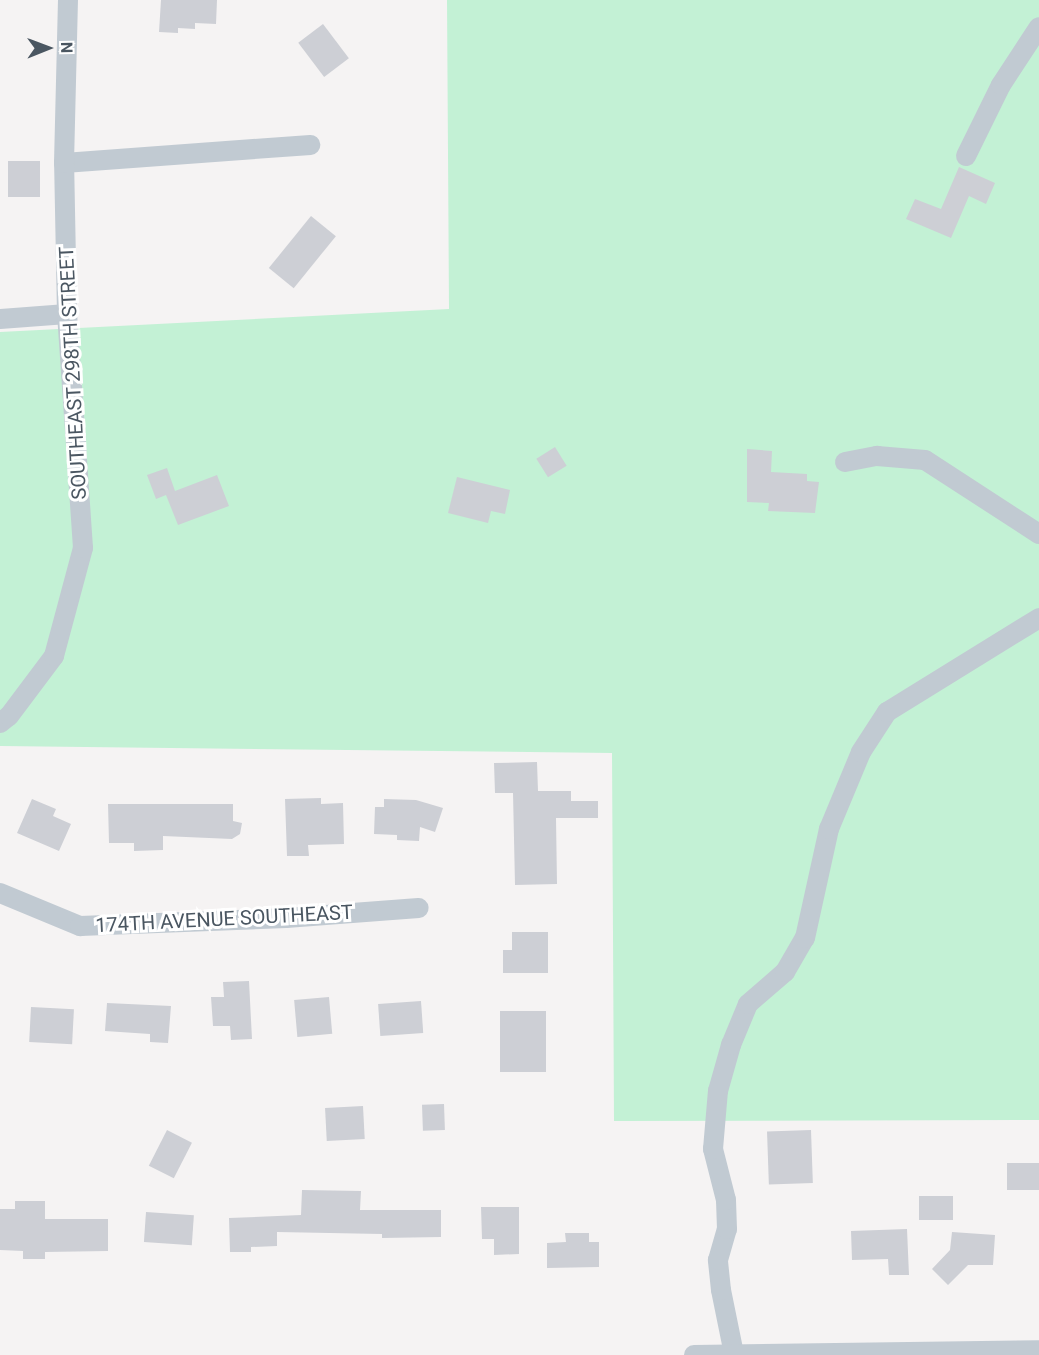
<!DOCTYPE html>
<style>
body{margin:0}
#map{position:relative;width:1039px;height:1355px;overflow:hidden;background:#f5f3f3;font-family:Roboto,sans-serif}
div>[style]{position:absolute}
.green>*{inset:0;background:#c3f1d5}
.building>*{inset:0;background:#cdcfd5;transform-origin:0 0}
.minor>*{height:20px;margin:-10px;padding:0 10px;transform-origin:10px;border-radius:10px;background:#c1cad2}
span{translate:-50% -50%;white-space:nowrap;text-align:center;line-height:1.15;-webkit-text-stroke:6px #fff;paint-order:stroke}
.street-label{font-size:20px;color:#4a5661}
.north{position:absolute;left:18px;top:18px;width:60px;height:60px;-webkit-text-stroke:4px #fff;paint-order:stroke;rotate:89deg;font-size:16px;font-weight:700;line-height:24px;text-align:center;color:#4a5661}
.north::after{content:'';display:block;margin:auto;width:21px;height:27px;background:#4a5661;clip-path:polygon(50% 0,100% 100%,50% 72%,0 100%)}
</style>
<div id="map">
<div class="green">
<i style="clip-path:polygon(447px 0,1039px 0,1039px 1120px,614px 1121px,612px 753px,0 746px,0 332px,449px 309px)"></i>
</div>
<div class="building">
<i style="clip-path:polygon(161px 0,217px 0,216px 24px,195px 23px,195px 29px,178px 28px,178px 33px,159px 32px)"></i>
<i style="left:323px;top:24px;width:43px;height:31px;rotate:53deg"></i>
<i style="left:8px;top:161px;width:32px;height:36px"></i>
<i style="clip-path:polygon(959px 167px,995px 183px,986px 204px,969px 196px,951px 238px,906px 219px,915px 199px,941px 209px)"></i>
<i style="left:311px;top:216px;width:32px;height:67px;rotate:39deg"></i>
<i style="left:555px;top:447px;width:22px;height:22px;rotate:58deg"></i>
<i style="clip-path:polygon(747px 449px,772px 451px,771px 472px,807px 474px,807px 481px,819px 482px,815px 513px,768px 511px,769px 503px,747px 502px)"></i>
<i style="clip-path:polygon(167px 468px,175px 491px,217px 475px,229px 506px,178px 525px,166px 495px,156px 499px,147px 475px)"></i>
<i style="clip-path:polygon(457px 477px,510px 490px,505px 514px,491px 511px,488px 523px,448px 513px)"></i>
<i style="clip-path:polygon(537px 762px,538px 791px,571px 791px,571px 801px,598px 801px,598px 818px,556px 818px,557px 884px,515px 885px,513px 793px,495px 793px,494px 763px)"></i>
<i style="clip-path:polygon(321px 798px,321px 804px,343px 803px,344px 844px,308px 845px,309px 856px,287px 856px,285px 799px)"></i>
<i style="clip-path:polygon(32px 799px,56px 809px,53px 816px,71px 824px,59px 851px,17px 833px)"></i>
<i style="clip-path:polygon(384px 799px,416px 800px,443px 808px,435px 832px,420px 827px,419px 841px,397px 840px,397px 835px,374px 834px,375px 807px,384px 807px)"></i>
<i style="clip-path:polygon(108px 804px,233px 804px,233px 821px,242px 823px,240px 834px,232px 839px,163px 836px,163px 850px,134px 851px,134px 843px,109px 843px)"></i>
<i style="clip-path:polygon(512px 932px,548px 932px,548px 973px,503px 973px,503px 950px,512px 950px)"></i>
<i style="clip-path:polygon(249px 981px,252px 1039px,231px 1040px,230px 1026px,213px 1026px,211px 997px,224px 997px,223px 982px)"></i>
<i style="left:329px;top:997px;width:37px;height:35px;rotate:85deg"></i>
<i style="left:421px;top:1001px;width:32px;height:43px;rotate:86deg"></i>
<i style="clip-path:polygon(107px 1003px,171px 1006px,168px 1043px,150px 1042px,150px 1034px,105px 1031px)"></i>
<i style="left:31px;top:1007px;width:43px;height:35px;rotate:3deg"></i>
<i style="left:500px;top:1011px;width:46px;height:61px"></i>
<i style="left:444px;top:1104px;width:26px;height:22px;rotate:88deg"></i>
<i style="left:363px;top:1106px;width:33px;height:38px;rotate:87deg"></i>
<i style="left:167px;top:1130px;width:28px;height:40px;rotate:27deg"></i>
<i style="left:811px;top:1130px;width:53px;height:44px;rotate:88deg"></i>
<i style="left:1007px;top:1163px;width:32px;height:27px"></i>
<i style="clip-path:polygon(302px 1190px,361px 1191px,360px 1210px,441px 1210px,441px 1237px,382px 1238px,382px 1234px,277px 1232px,277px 1246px,251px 1247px,251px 1252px,230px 1252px,229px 1218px,301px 1215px)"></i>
<i style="left:919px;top:1196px;width:34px;height:24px"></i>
<i style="clip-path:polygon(15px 1201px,45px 1201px,45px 1219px,108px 1219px,108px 1251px,45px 1252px,45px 1259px,23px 1259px,23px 1251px,0 1250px,0 1209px,15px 1209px)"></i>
<i style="clip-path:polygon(481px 1207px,519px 1207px,519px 1254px,494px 1255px,494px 1239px,482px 1239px)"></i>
<i style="left:146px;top:1212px;width:48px;height:30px;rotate:4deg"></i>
<i style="clip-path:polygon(907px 1229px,909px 1275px,889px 1275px,888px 1259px,852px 1260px,851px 1231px)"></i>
<i style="clip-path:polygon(952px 1232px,995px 1235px,993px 1265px,968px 1265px,948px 1285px,932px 1269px,950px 1250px)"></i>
<i style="clip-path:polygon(565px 1233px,589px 1233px,589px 1242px,599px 1242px,599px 1267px,547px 1268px,547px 1243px,566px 1242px)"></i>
</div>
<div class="minor">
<i style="left:966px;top:156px;width:79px;rotate:-63.8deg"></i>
<i style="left:1001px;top:85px;width:69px;rotate:-56.8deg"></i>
<i style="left:64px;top:163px;width:247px;rotate:-4.2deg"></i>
<i style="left:0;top:319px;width:67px;rotate:-4.3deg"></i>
<i style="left:845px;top:462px;width:33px;rotate:-11deg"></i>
<i style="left:877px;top:456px;width:48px;rotate:4.8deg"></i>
<i style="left:925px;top:460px;width:136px;rotate:33deg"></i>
<i style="left:0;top:723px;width:11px;rotate:-38deg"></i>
<i style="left:9px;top:716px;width:75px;rotate:-53.1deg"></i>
<i style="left:54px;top:656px;width:112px;rotate:-75deg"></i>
<i style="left:83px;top:548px;width:235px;rotate:-93.9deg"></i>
<i style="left:67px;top:314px;width:151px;rotate:-91.1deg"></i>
<i style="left:64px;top:163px;width:163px;rotate:-88.6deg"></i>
<i style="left:0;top:893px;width:87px;rotate:22.4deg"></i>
<i style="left:80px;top:926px;width:206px;rotate:-2.2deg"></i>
<i style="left:286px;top:918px;width:133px;rotate:-4.3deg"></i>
<i style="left:734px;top:1354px;width:65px;rotate:-101.5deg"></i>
<i style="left:721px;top:1290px;width:30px;rotate:-96deg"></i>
<i style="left:718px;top:1260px;width:32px;rotate:-74deg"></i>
<i style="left:727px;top:1229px;width:29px;rotate:-92deg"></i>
<i style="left:726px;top:1200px;width:53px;rotate:-104.3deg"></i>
<i style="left:713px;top:1149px;width:58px;rotate:-85.1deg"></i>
<i style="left:718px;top:1091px;width:48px;rotate:-74.2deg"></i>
<i style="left:731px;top:1045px;width:44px;rotate:-67.5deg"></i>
<i style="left:748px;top:1004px;width:49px;rotate:-40.9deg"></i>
<i style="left:785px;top:972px;width:39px;rotate:-60deg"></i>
<i style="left:805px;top:938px;width:112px;rotate:-77.6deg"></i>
<i style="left:829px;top:829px;width:83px;rotate:-67.4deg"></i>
<i style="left:861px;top:752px;width:48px;rotate:-57deg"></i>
<i style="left:887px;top:712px;width:179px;rotate:-31.7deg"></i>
<i style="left:694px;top:1355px;width:345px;rotate:-0.8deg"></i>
</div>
<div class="street-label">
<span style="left:73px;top:373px;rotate:-93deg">SOUTHEAST 298TH STREET</span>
<span style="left:224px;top:919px;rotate:-3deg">174TH AVENUE SOUTHEAST</span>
</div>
<div class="north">N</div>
</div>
